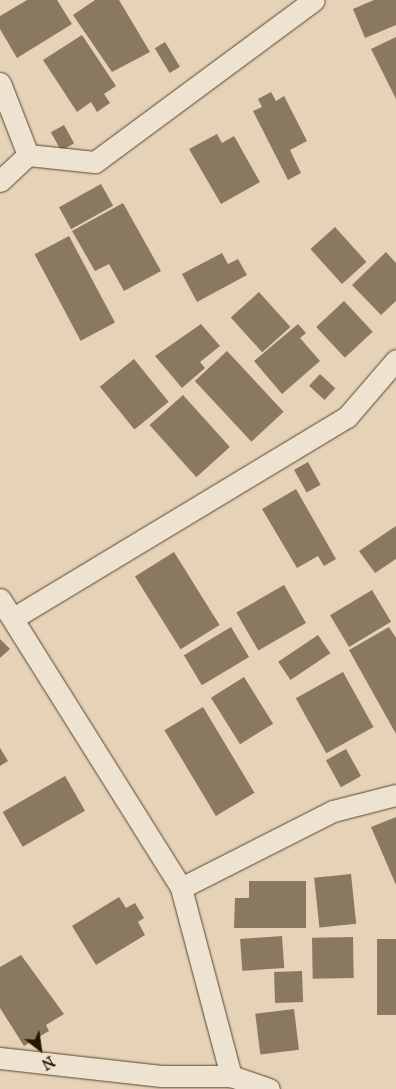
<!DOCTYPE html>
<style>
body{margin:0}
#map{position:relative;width:396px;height:1089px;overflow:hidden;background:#e5d2b7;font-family:"IM FELL Great Primer",serif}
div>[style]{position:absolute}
.building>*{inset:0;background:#8a7860;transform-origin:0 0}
.roads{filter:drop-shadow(0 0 1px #57462f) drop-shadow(0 0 1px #57462f)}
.street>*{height:21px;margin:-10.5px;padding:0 10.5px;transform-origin:10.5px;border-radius:10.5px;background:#eee2d0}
span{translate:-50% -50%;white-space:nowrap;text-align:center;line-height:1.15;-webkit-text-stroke:5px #eee2d0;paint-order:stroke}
.north{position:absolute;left:15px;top:1024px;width:50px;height:50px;-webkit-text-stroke:4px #eee2d0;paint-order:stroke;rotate:150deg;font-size:14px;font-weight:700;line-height:20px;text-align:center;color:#281702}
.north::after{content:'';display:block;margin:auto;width:18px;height:22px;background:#281702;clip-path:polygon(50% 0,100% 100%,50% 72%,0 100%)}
</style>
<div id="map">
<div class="building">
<i style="clip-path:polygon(27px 0,57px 0,72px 24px,17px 58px,0 29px,0 16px)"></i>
<i style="clip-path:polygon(95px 0,119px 0,150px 52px,112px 72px,73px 15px)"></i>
<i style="clip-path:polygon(374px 0,396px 0,396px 25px,365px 38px,353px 9px)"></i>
<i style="clip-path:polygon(82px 35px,116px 86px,104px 94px,110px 103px,97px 112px,91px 102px,77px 112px,43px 60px)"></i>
<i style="clip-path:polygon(396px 37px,396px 99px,371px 49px)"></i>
<i style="left:165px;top:42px;width:29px;height:12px;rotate:59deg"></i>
<i style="clip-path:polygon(271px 92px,276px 101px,284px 96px,307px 141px,290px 150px,301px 173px,288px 180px,253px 111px,262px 107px,258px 99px)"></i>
<i style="left:64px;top:125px;width:21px;height:15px;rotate:61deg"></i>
<i style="clip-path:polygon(217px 134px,222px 143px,234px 136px,260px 182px,221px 204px,189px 149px)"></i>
<i style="left:101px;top:184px;width:25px;height:48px;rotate:61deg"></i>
<i style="clip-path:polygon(123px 203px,161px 271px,124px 291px,109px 264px,95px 271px,72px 231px)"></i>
<i style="left:335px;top:227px;width:47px;height:33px;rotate:48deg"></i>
<i style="left:69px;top:236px;width:98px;height:39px;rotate:62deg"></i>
<i style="clip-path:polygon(386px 252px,396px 263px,396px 301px,381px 315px,352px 285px)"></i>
<i style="clip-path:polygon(222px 253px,228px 264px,238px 259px,247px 275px,197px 302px,182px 274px)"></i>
<i style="left:259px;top:292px;width:47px;height:38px;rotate:48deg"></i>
<i style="left:344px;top:301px;width:42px;height:38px;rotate:47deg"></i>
<i style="clip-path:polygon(201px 324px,220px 346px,200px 362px,205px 368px,182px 388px,155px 356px)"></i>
<i style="clip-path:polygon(298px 324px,306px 333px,300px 338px,320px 361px,282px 394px,254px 361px)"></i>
<i style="left:227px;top:351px;width:83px;height:44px;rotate:47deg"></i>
<i style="left:134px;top:359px;width:55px;height:44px;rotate:51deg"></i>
<i style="left:320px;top:374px;width:21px;height:16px;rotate:43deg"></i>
<i style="left:183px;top:395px;width:70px;height:45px;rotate:48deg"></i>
<i style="left:308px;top:462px;width:26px;height:16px;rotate:61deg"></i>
<i style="clip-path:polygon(296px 489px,336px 559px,324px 566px,318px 556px,297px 568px,262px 509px)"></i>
<i style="clip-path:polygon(396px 526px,396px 559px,375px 573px,359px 551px)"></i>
<i style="left:174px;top:552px;width:86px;height:46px;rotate:58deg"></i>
<i style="left:284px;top:585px;width:44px;height:55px;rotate:60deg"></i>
<i style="left:372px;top:590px;width:37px;height:49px;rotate:59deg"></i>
<i style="left:231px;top:627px;width:35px;height:55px;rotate:59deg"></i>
<i style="clip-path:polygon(389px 627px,396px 638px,396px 734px,349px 650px)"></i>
<i style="left:318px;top:635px;width:22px;height:48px;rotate:56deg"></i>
<i style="clip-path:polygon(0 639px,10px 649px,0 658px)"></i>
<i style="left:343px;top:672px;width:63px;height:54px;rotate:61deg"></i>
<i style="left:244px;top:677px;width:55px;height:39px;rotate:58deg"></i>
<i style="left:203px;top:707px;width:100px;height:45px;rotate:59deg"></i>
<i style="clip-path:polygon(0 748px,8px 761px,0 766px)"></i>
<i style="left:346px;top:749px;width:31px;height:23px;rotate:61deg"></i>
<i style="left:65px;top:776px;width:40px;height:72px;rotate:60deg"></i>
<i style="clip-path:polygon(396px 817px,396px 885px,371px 827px)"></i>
<i style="left:351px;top:874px;width:50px;height:37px;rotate:84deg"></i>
<i style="clip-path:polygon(249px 881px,306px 881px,306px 928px,234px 928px,235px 898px,249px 898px)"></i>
<i style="clip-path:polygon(119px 897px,126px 908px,135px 903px,144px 918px,138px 922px,145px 935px,96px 965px,72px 926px)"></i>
<i style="left:282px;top:936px;width:32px;height:42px;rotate:86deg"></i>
<i style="left:353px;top:937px;width:41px;height:41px;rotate:89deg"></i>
<i style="left:377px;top:939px;width:19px;height:76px"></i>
<i style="clip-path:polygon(21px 955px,64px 1014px,46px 1025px,49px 1031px,24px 1046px,0 1008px,0 967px)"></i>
<i style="left:302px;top:971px;width:31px;height:28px;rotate:88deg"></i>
<i style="left:294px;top:1009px;width:41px;height:39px;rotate:83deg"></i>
</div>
<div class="roads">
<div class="street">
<i style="left:0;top:83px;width:77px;rotate:68.7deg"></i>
<i style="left:0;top:181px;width:38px;rotate:-43deg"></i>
<i style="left:28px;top:155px;width:67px;rotate:6deg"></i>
<i style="left:95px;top:162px;width:272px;rotate:-36.5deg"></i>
<i style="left:0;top:599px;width:341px;rotate:57.9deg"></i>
<i style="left:181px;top:888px;width:195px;rotate:75.1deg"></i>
<i style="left:15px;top:617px;width:388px;rotate:-31.1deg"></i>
<i style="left:347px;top:417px;width:75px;rotate:-49.3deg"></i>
<i style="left:181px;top:888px;width:170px;rotate:-26.9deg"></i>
<i style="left:333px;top:811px;width:65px;rotate:-14.3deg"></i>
<i style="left:0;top:1058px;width:162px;rotate:6.4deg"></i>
<i style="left:161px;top:1076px;width:70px"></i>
<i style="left:231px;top:1076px;width:40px;rotate:18.9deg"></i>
</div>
</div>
<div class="north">N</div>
</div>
